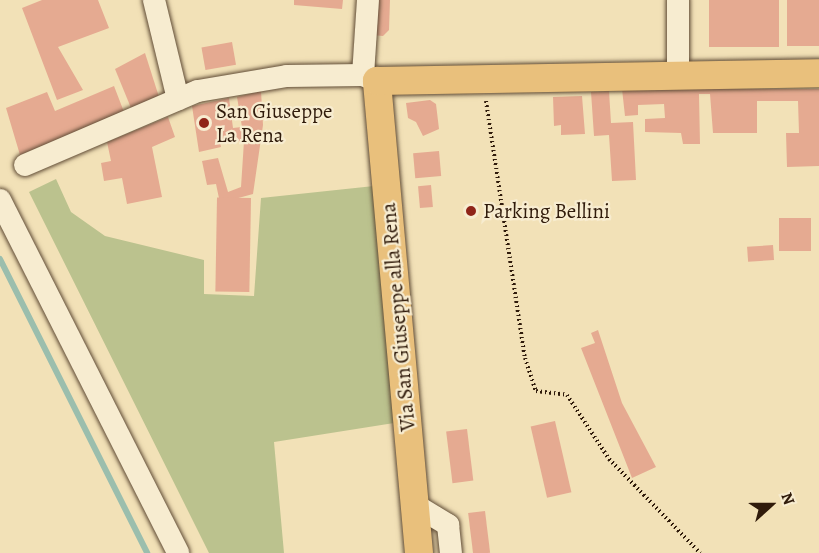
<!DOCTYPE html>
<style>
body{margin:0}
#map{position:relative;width:819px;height:553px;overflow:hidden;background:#f2e1b7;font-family:Alegreya,serif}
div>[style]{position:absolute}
.green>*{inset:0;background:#bbc28e}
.stream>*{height:6px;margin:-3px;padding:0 3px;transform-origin:3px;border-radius:3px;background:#9bbead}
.building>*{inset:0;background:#e5aa91;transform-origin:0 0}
.path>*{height:4px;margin-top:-2px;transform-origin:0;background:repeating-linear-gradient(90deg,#301b0b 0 1.5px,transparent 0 4.5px)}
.roads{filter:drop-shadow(0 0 2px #604c36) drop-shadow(0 0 2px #604c36)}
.minor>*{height:22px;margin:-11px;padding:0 11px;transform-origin:11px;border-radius:11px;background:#f7ecd0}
.major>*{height:28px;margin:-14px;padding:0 14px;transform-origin:14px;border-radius:14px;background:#e9c07c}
.dots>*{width:16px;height:16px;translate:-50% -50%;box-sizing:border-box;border:3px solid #f7ecd0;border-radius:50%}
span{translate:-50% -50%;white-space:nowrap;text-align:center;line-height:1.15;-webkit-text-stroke:4.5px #f7ecd0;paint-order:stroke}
.poi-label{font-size:21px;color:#301b0b}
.left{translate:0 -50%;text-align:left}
.street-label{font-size:21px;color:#301b0b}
.north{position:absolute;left:741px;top:475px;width:60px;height:60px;-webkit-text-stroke:4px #f7ecd0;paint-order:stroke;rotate:69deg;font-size:16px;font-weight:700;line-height:24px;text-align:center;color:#301b0b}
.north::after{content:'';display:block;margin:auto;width:21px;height:27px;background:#301b0b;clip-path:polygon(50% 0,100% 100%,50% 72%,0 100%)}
</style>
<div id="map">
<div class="green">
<i style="clip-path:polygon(56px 179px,71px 212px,105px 236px,204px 260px,204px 294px,254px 296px,261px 198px,374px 186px,394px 423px,274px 442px,284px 553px,209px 553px,29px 192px)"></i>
</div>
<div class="stream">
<i style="left:0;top:259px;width:329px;rotate:63.4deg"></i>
</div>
<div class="building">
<i style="clip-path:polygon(42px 0,98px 0,109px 28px,58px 47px,83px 90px,57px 100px,22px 8px)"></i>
<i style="clip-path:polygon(294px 0,343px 0,342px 9px,294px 5px)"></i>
<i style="clip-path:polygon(375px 0,390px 0,389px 30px,383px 36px,372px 35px)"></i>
<i style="left:709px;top:0;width:70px;height:47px"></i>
<i style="left:787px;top:0;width:32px;height:46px"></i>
<i style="left:232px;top:42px;width:23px;height:31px;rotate:80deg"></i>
<i style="clip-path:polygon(145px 53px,159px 97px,131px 108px,115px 69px)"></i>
<i style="clip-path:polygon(114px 86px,124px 112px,20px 155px,6px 108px,47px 92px,55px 111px)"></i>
<i style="clip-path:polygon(622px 89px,819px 89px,819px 166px,787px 167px,786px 133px,799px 133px,798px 101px,757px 101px,757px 133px,713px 133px,710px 94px,699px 94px,700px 144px,683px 144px,681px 133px,645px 132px,645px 119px,665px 118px,664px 104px,638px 105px,638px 115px,625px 116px)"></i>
<i style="clip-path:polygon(261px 91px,263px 125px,253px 194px,220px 203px,216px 184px,207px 185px,202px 161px,218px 158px,228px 192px,241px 187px,244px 141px,220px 142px,221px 147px,199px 152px,192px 106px,229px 98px,233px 128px,242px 127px,237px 97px)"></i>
<i style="clip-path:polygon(609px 91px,611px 123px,633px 122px,636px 180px,612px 181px,609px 135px,594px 136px,591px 92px)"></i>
<i style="clip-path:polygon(582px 96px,585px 134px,561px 135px,561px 125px,554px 126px,553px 97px)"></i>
<i style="clip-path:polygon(430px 100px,436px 104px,439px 129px,423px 136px,416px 122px,408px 118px,406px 103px)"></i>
<i style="clip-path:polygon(168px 117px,175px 137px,152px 147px,162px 197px,127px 204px,122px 178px,104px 181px,101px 163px,111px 161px,107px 142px)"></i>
<i style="left:439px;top:151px;width:25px;height:26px;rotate:85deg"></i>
<i style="left:431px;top:185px;width:22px;height:13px;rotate:85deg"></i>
<i style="left:251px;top:198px;width:94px;height:34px;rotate:91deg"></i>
<i style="left:779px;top:218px;width:32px;height:33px"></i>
<i style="left:773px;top:245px;width:15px;height:26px;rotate:86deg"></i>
<i style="clip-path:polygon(598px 330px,622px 403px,656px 467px,632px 478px,581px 348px,595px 343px,591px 333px)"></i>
<i style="left:555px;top:421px;width:73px;height:25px;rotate:77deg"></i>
<i style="left:467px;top:429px;width:52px;height:21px;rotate:83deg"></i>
<i style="left:485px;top:511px;width:42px;height:17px;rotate:83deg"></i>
</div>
<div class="path">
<i style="left:486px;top:101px;width:260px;rotate:81.4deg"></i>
<i style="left:525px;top:358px;width:35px;rotate:72deg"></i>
<i style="left:536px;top:391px;width:31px;rotate:7deg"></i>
<i style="left:567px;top:395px;width:77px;rotate:56.7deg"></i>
<i style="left:609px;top:459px;width:131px;rotate:45.9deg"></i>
</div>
<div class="roads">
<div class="minor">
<i style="left:154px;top:0;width:102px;rotate:76.4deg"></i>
<i style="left:678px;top:74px;width:74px;rotate:-90deg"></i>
<i style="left:363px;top:75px;width:75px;rotate:-86.2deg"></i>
<i style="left:25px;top:165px;width:188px;rotate:-23.2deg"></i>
<i style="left:198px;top:91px;width:90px;rotate:-9.6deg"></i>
<i style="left:287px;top:76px;width:76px;rotate:-0.8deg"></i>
<i style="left:363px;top:75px;width:15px;rotate:23deg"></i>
<i style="left:0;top:200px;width:395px;rotate:63.2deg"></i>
<i style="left:415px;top:505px;width:39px;rotate:31deg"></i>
<i style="left:448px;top:525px;width:28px;rotate:84deg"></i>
</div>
<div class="major">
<i style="left:419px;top:553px;width:474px;rotate:-95.1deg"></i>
<i style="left:377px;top:81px;width:442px;rotate:-1deg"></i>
</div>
</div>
<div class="dots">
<i style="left:204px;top:123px;background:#8f2418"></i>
<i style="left:471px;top:211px;background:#8f2418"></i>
</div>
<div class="poi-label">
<span class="left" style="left:216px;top:123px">San Giuseppe<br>La Rena</span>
<span class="left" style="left:483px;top:211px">Parking Bellini</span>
</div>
<div class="street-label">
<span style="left:398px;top:317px;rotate:-95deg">Via San Giuseppe alla Rena</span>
</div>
<div class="north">N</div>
</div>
